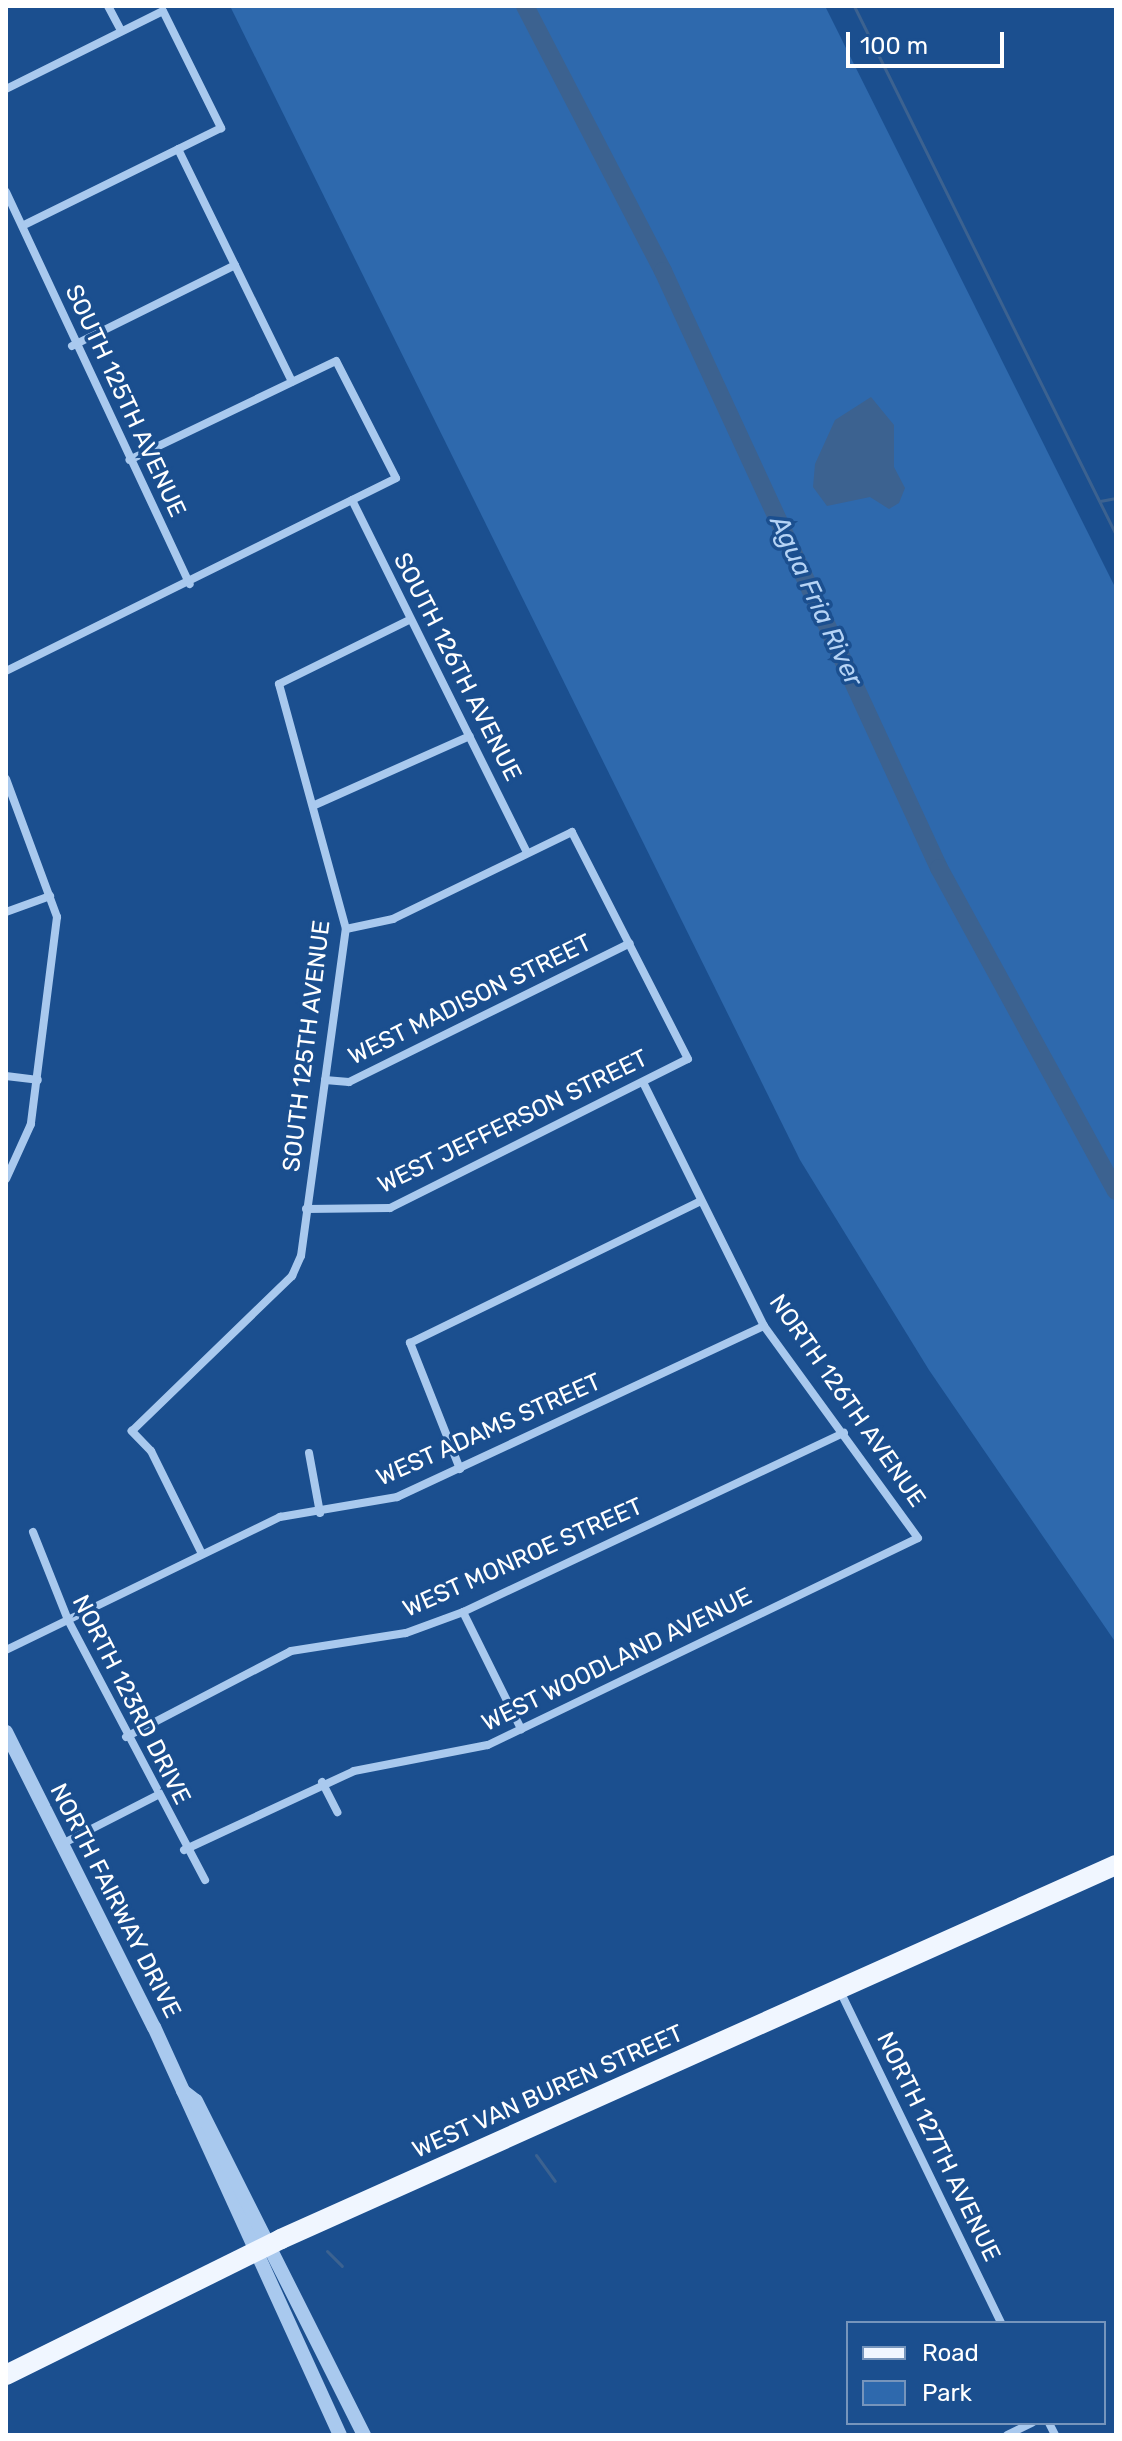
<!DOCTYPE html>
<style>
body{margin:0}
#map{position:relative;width:1122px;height:2441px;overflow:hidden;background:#1b4f8f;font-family:Rubik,sans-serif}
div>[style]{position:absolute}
.green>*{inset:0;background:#2e69ad}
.water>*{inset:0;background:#3c6290}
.stream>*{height:3px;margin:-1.5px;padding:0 1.5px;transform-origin:1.5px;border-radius:1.5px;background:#3c6290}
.river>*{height:18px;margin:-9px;padding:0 9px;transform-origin:9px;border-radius:9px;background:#3c6290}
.minor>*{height:8px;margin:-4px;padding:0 4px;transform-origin:4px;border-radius:4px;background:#a9c9ee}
.tertiary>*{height:14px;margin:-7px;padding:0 7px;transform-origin:7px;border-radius:7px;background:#a9c9ee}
.primary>*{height:20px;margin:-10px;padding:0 10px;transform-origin:10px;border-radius:10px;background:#f0f6ff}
span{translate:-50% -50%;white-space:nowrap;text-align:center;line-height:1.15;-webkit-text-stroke:7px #1b4f8f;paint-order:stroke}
.street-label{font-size:24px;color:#fff}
.water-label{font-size:26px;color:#b5d3f5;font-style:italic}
.frame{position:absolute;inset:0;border:8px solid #fff;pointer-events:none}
.legend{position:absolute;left:846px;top:2321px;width:260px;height:104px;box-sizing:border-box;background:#1b4f8f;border:2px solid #7695bc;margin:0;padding:10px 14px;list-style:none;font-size:24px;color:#fff}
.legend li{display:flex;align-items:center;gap:16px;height:40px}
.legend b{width:40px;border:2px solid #7695bc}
.scale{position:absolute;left:846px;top:32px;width:158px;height:36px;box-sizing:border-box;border:4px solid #fff;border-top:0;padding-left:10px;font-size:24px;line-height:28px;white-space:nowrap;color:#fff;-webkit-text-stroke:6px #1b4f8f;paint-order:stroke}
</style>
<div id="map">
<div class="green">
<i style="clip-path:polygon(230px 6px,825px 6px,1116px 589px,1116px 1643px,929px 1370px,800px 1160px)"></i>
</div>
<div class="water">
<i style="clip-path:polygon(871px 397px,894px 425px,894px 467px,905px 488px,899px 503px,889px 509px,870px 497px,827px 506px,813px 487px,815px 464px,835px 420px)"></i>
</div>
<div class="stream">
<i style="left:854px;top:6px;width:590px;rotate:63.65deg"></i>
<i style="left:1100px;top:501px;width:16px;rotate:-11deg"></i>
<i style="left:536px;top:2155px;width:32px;rotate:54deg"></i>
<i style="left:327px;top:2251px;width:21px;rotate:45deg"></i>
</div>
<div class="river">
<i style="left:525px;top:6px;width:299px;rotate:62.5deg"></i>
<i style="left:663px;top:271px;width:658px;rotate:65.19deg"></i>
<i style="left:939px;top:868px;width:368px;rotate:61.3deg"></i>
</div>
<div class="minor">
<i style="left:108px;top:6px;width:27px;rotate:62deg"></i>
<i style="left:6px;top:89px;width:175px;rotate:-26.4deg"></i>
<i style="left:163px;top:11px;width:131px;rotate:63.6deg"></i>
<i style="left:221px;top:128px;width:217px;rotate:153.8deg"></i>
<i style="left:178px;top:149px;width:259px;rotate:63.9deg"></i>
<i style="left:6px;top:192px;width:433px;rotate:64.9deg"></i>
<i style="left:72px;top:346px;width:182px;rotate:-26.4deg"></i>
<i style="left:352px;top:500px;width:393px;rotate:63.6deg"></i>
<i style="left:6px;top:671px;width:435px;rotate:-26.3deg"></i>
<i style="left:396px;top:478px;width:131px;rotate:-117.1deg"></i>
<i style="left:336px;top:361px;width:229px;rotate:154.4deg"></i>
<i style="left:6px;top:779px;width:147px;rotate:69.7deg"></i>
<i style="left:57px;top:917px;width:209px;rotate:97.2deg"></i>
<i style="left:31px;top:1124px;width:60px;rotate:114.4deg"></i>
<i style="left:317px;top:804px;width:167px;rotate:-24deg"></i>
<i style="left:6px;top:912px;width:47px;rotate:-20deg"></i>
<i style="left:6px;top:1076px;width:32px;rotate:7deg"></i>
<i style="left:325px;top:1080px;width:24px;rotate:5deg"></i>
<i style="left:349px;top:1082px;width:313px;rotate:-26.3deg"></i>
<i style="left:306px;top:1209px;width:84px;rotate:-0.7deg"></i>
<i style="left:390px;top:1208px;width:333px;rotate:-26.6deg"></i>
<i style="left:688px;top:1059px;width:255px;rotate:-117.1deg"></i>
<i style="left:572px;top:832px;width:199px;rotate:154.1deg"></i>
<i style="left:393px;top:919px;width:48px;rotate:168deg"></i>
<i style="left:309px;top:1453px;width:61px;rotate:79.6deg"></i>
<i style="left:460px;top:1469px;width:136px;rotate:-111.6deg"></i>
<i style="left:410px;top:1343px;width:324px;rotate:-26deg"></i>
<i style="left:33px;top:1532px;width:95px;rotate:68.3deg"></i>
<i style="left:68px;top:1620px;width:294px;rotate:62.2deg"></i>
<i style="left:202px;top:1554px;width:115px;rotate:-116.3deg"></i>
<i style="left:151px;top:1451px;width:28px;rotate:-134deg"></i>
<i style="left:132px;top:1431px;width:223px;rotate:-44.1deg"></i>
<i style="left:292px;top:1276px;width:22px;rotate:-66deg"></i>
<i style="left:301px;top:1256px;width:330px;rotate:-82.2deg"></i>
<i style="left:346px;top:929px;width:254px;rotate:-105.3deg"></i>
<i style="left:279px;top:684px;width:145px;rotate:-26.2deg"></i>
<i style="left:463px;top:1612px;width:131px;rotate:63.6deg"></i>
<i style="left:6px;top:1650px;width:305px;rotate:-25.9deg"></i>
<i style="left:280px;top:1517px;width:119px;rotate:-9.7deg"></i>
<i style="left:397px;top:1497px;width:405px;rotate:-25deg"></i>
<i style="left:126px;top:1737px;width:186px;rotate:-27.5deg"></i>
<i style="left:291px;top:1651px;width:116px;rotate:-8.9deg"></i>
<i style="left:406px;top:1633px;width:61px;rotate:-20.2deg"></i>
<i style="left:463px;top:1612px;width:421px;rotate:-25.2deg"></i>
<i style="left:322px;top:1782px;width:34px;rotate:63deg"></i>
<i style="left:62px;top:1844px;width:106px;rotate:-27.1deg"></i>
<i style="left:184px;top:1850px;width:187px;rotate:-24.9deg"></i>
<i style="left:354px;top:1771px;width:136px;rotate:-11deg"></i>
<i style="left:488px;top:1745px;width:477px;rotate:-25.7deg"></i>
<i style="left:918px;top:1538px;width:262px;rotate:-126deg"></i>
<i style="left:764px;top:1326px;width:272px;rotate:-116.4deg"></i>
<i style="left:839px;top:1989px;width:371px;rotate:64.1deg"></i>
<i style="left:1049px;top:2423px;width:13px;rotate:63deg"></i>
<i style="left:1007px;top:2435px;width:28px;rotate:-26deg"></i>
</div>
<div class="tertiary">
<i style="left:6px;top:1732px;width:330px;rotate:63.4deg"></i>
<i style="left:154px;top:2027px;width:448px;rotate:65.5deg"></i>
<i style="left:183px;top:2091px;width:16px;rotate:38deg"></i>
<i style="left:196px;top:2101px;width:374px;rotate:63.3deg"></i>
</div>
<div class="primary">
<i style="left:6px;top:2375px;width:307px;rotate:-26.3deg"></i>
<i style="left:281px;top:2239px;width:915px;rotate:-24.13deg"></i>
</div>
<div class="street-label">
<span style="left:125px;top:401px;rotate:65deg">SOUTH 125TH AVENUE</span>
<span style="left:457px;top:667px;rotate:63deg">SOUTH 126TH AVENUE</span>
<span style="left:470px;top:1000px;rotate:-26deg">WEST MADISON STREET</span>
<span style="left:307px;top:1046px;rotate:-83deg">SOUTH 125TH AVENUE</span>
<span style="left:513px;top:1122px;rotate:-26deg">WEST JEFFERSON STREET</span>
<span style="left:847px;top:1401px;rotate:55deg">NORTH 126TH AVENUE</span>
<span style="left:489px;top:1430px;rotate:-24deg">WEST ADAMS STREET</span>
<span style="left:523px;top:1558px;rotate:-24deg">WEST MONROE STREET</span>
<span style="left:617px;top:1660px;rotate:-26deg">WEST WOODLAND AVENUE</span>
<span style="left:131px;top:1700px;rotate:63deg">NORTH 123RD DRIVE</span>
<span style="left:115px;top:1901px;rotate:63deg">NORTH FAIRWAY DRIVE</span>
<span style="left:548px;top:2092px;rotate:-24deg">WEST VAN BUREN STREET</span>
<span style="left:938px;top:2147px;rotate:64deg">NORTH 127TH AVENUE</span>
</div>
<div class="water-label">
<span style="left:816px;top:601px;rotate:65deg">Agua Fria River</span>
</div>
<div class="frame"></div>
<ul class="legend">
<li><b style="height:10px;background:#f0f6ff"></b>Road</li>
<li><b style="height:22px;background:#2e69ad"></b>Park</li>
</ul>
<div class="scale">100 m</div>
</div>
